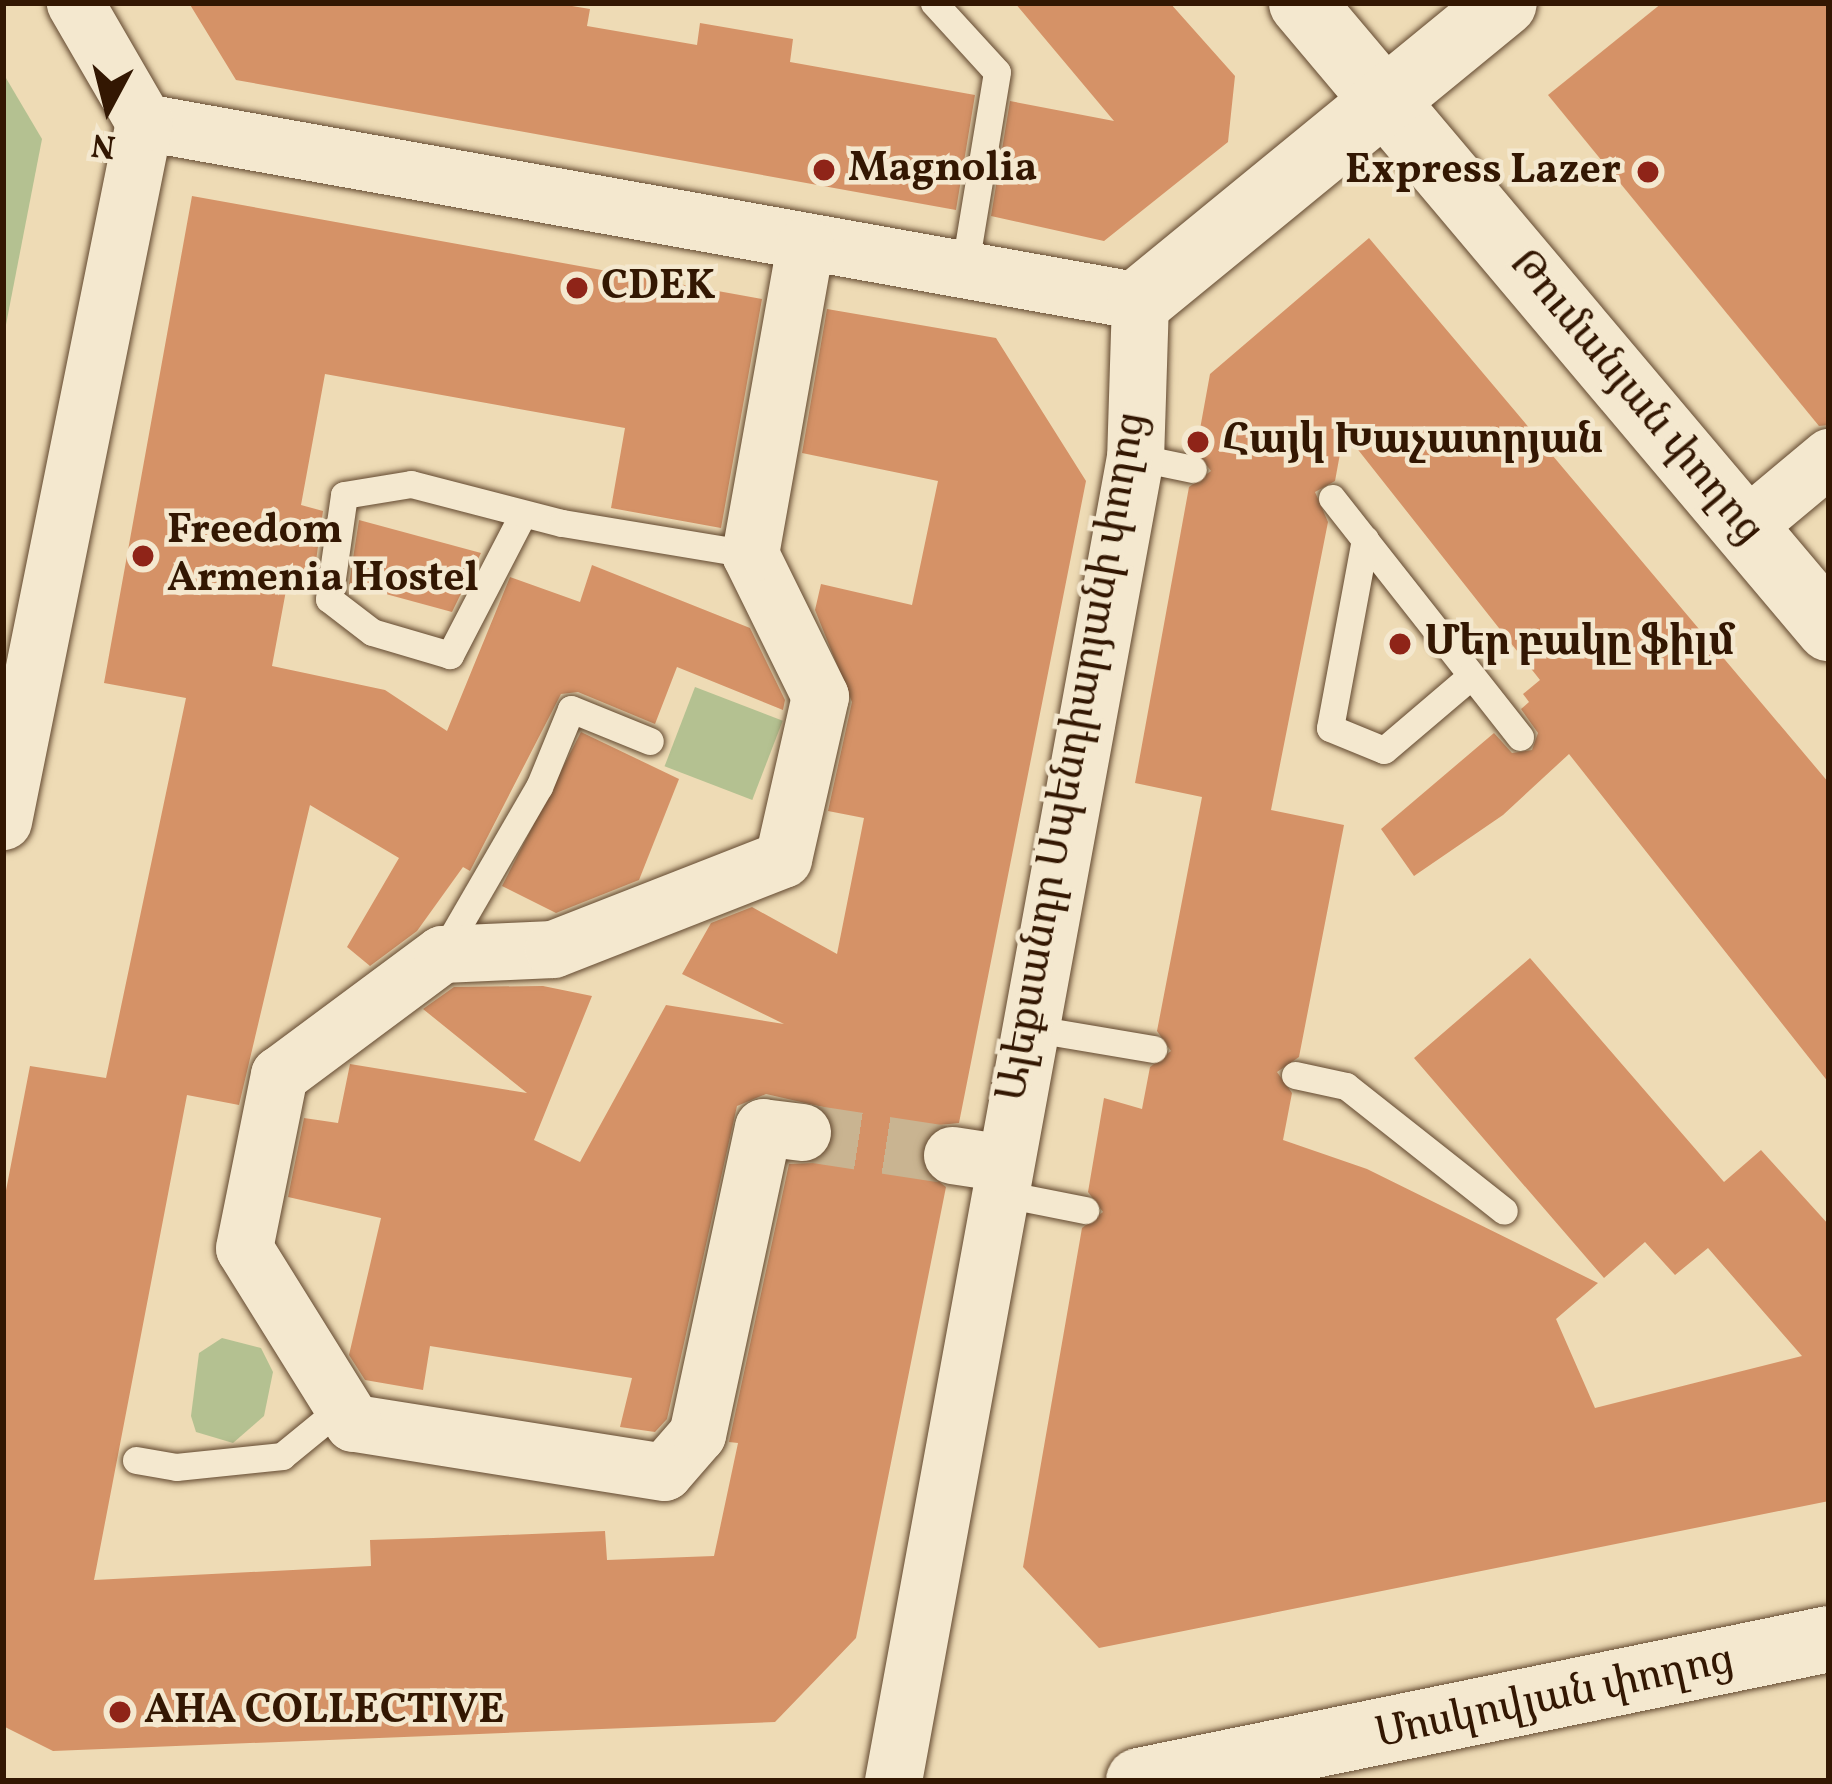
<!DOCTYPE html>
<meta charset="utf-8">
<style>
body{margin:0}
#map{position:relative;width:1832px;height:1784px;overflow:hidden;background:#eedbb5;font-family:Vollkorn,"Noto Serif Armenian",serif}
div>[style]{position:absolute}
.green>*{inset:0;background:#b4c191;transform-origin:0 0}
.building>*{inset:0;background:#d59267}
.minor-tunnel>*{height:57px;margin-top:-28.5px;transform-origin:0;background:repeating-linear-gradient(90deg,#c9b491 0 57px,transparent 0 85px)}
.roads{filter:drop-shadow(0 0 3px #62482f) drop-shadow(0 0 3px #62482f)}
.service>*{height:27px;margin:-13.5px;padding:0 13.5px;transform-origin:13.5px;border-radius:13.5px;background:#f4e8cf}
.minor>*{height:57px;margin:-28.5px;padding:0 28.5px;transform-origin:28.5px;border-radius:28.5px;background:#f4e8cf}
.tertiary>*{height:66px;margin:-33px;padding:0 33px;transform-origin:33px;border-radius:33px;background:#f4e8cf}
.secondary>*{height:66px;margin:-33px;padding:0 33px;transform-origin:33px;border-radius:33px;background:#f4e8cf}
.dots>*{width:33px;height:33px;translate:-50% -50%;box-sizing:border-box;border:6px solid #f4e8cf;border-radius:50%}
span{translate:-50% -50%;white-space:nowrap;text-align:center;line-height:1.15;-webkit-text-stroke:9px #f4e8cf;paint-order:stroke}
.poi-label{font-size:42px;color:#331702;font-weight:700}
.left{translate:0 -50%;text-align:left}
.right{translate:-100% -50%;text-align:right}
.street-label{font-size:42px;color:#331702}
.frame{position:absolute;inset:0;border:6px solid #331702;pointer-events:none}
.north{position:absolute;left:48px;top:48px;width:120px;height:120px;-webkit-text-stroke:9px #f4e8cf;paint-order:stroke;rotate:187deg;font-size:33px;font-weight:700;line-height:48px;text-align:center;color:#331702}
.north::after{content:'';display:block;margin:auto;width:42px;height:54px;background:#331702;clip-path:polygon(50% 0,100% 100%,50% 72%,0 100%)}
</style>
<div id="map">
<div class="green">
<i style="clip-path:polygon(3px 73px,42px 139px,3px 340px)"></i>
<i style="left:695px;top:687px;width:94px;height:85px;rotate:21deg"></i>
<i style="clip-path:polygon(222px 1338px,261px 1348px,273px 1372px,264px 1416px,233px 1443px,196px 1432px,191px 1416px,199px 1353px)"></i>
</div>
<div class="building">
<i style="clip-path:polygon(189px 3px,554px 3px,590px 9px,587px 26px,697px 45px,700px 23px,793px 39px,790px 62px,975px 95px,956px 210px,236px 80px)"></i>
<i style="clip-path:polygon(1015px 3px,1170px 3px,1235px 76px,1228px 142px,1104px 241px,991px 216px,1010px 101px,1114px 121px)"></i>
<i style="clip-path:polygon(1662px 3px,1829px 3px,1829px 425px,1819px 426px,1548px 95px)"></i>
<i style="clip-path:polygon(192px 196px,762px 299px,721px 528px,611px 508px,625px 428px,325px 374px,301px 505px,323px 511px,314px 575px,290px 569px,272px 666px,385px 690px,447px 731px,510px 577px,580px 602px,592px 565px,750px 628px,785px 700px,783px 710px,677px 667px,655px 724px,578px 692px,561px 694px,470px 871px,463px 867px,417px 931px,370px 966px,347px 947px,399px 858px,310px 805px,239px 1105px,187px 1095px,94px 1580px,371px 1566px,370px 1540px,433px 1538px,605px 1531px,607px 1560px,714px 1556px,738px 1443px,729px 1442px,789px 1164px,814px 1163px,829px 1151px,835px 1135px,823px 1107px,766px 1094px,737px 1106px,667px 1419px,655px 1432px,620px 1427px,632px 1378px,430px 1346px,423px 1390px,365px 1380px,349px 1355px,381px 1218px,288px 1197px,304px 1118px,338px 1123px,350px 1064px,527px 1093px,423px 1009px,454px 987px,543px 986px,592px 996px,534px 1140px,580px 1162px,666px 1005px,784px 1024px,682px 974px,711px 923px,752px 907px,837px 954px,864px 818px,828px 811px,852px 702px,815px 610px,821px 584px,912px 605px,938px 481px,802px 453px,827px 309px,996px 338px,1086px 481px,959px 1123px,939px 1125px,920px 1149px,922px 1168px,946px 1187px,856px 1638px,775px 1722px,53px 1751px,3px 1726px,3px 1206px,30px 1066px,106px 1078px,186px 698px,104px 683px)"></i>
<i style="clip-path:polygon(1369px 238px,1829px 783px,1829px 1083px,1569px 754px,1503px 815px,1414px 876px,1381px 829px,1494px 733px,1512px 753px,1532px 750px,1538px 733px,1521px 709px,1529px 702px,1523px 694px,1540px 680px,1344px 432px,1335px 481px,1315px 492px,1328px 522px,1271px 810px,1344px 825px,1299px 1057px,1277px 1072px,1292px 1093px,1283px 1140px,1367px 1169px,1598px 1283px,1556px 1319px,1595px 1408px,1802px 1356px,1708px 1248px,1675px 1275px,1645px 1242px,1604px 1278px,1414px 1058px,1530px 958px,1724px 1182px,1761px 1150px,1829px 1225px,1829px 1501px,1099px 1648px,1023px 1567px,1082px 1228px,1103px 1212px,1088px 1192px,1104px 1098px,1142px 1109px,1150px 1067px,1171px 1051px,1157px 1031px,1202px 797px,1135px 783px,1189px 487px,1211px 471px,1196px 451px,1210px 374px)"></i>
<i style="clip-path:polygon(359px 520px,481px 553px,452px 612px,349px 584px)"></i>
<i style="clip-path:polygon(581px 732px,679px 779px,639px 880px,556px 913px,502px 886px)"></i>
</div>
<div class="minor-tunnel">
<i style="left:802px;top:1132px;width:152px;rotate:8.7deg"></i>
</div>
<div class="roads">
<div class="service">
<i style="left:934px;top:3px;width:93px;rotate:47.6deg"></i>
<i style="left:997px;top:72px;width:202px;rotate:99.4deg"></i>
<i style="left:1135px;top:457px;width:59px;rotate:11.7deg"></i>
<i style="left:1332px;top:498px;width:304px;rotate:51.8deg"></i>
<i style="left:523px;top:514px;width:159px;rotate:117.4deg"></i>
<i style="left:450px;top:655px;width:81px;rotate:-163.6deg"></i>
<i style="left:372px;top:632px;width:54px;rotate:-142.5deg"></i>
<i style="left:329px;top:599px;width:105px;rotate:-81.8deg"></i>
<i style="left:344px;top:495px;width:68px;rotate:-9.3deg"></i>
<i style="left:411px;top:484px;width:156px;rotate:14.5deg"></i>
<i style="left:562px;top:523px;width:191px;rotate:9.4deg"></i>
<i style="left:1365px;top:539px;width:192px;rotate:100.5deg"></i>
<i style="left:1330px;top:728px;width:58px;rotate:22.2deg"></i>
<i style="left:1384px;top:750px;width:114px;rotate:-40.4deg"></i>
<i style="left:442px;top:954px;width:193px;rotate:-59.9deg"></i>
<i style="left:539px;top:787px;width:84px;rotate:-67.7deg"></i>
<i style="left:571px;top:709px;width:85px;rotate:22.1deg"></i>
<i style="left:1029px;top:1028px;width:126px;rotate:9.6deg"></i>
<i style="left:1295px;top:1075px;width:52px;rotate:12.2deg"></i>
<i style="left:1346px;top:1086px;width:201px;rotate:38.3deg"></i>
<i style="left:999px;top:1193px;width:88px;rotate:11.2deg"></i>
<i style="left:136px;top:1460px;width:41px;rotate:9.9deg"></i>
<i style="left:176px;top:1467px;width:107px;rotate:-5.9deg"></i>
<i style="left:282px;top:1456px;width:79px;rotate:-39.3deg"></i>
</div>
<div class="minor">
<i style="left:144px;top:122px;width:1012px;rotate:10.19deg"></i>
<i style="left:1140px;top:301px;width:156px;rotate:91.8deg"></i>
<i style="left:1135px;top:457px;width:1346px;rotate:100.36deg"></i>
<i style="left:1744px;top:528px;width:111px;rotate:-39.9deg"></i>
<i style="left:3px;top:821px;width:713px;rotate:-78.6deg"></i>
<i style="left:144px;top:122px;width:138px;rotate:-120.1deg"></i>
<i style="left:802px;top:1132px;width:39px;rotate:-173deg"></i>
<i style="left:763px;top:1127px;width:314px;rotate:102.1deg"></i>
<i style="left:697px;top:1434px;width:50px;rotate:131deg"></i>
<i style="left:664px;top:1472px;width:315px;rotate:-171deg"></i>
<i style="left:353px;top:1423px;width:206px;rotate:-121.9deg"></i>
<i style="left:244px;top:1248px;width:177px;rotate:-78.6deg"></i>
<i style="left:279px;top:1075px;width:203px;rotate:-36.6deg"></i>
<i style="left:442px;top:954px;width:111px;rotate:-2.6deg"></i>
<i style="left:553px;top:949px;width:247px;rotate:-21.4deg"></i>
<i style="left:783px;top:859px;width:167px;rotate:-77.2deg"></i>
<i style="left:820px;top:696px;width:158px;rotate:-116.2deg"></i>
<i style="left:750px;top:554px;width:314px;rotate:-79.9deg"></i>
<i style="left:952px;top:1155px;width:53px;rotate:8.7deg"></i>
</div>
<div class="tertiary">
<i style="left:1302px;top:3px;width:818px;rotate:49.86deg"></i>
<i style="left:1140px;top:301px;width:470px;rotate:-39.3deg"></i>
</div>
<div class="secondary">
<i style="left:1139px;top:1781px;width:704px;rotate:-11.63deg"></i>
</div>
</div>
<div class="dots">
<i style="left:824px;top:170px;background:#8f2418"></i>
<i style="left:1648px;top:172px;background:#8f2418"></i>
<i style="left:577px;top:288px;background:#8f2418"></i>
<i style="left:1198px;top:442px;background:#8f2418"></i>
<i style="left:143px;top:556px;background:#8f2418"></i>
<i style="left:1400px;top:644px;background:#8f2418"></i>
<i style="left:120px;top:1712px;background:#8f2418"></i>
</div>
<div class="poi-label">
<span class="left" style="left:848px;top:170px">Magnolia</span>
<span class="right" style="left:1621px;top:172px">Express Lazer</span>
<span class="left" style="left:601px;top:288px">CDEK</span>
<span class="left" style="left:1222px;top:442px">Հայկ Խաչատրյան</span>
<span class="left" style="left:167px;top:556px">Freedom<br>Armenia Hostel</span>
<span class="left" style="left:1424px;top:644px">Մեր բակը ֆիլմ</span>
<span class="left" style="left:144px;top:1712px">AHA COLLECTIVE</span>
</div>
<div class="street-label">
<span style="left:1635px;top:398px;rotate:50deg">Թումանյան փողոց</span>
<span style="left:1074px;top:757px;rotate:-80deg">Ալեքսանդր Սպենդիարյանի փողոց</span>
<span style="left:1555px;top:1699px;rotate:-12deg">Մոսկովյան փողոց</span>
</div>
<div class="frame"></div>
<div class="north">N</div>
</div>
